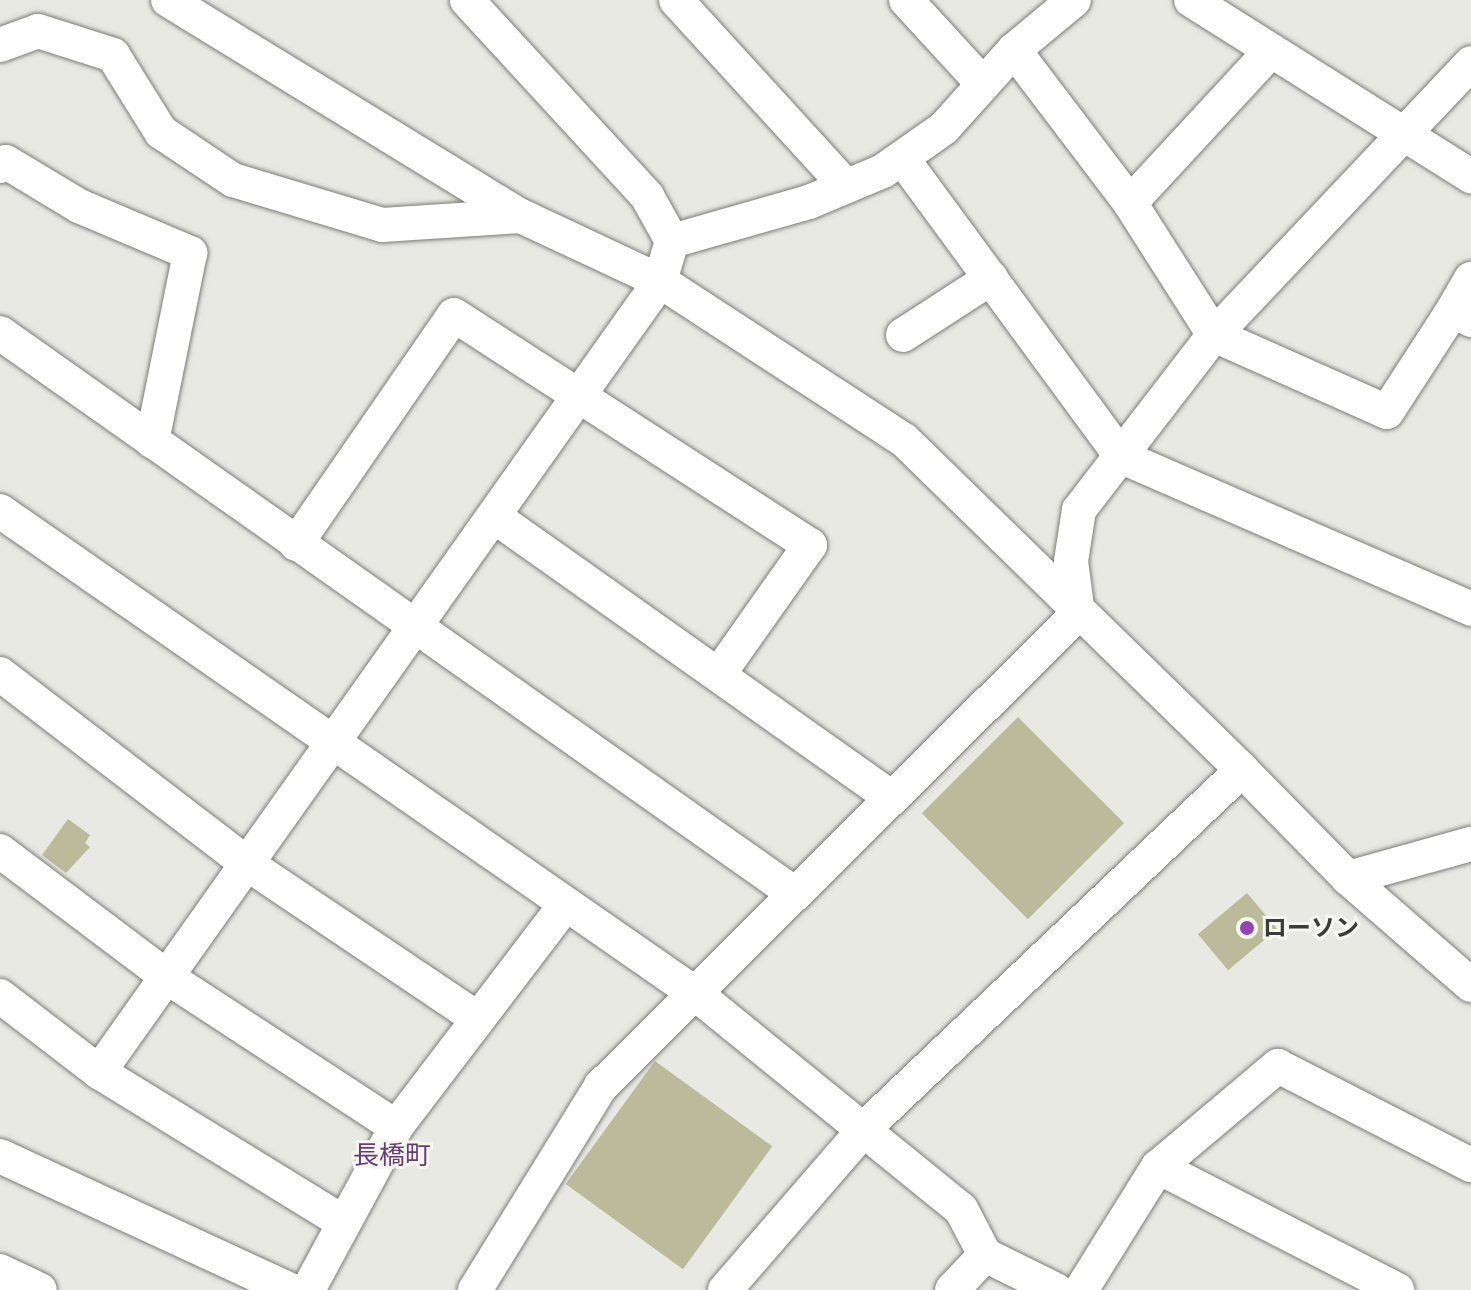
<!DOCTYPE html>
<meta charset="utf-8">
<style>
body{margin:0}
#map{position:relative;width:1471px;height:1290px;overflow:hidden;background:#e9e9e4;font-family:Ubuntu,"Noto Sans JP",sans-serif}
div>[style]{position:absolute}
.building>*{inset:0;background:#bbba9a;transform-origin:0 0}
.roads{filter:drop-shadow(0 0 2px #7c7c77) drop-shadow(0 0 2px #7c7c77)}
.minor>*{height:34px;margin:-17px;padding:0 17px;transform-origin:17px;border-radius:17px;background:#fff}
.dots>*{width:22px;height:22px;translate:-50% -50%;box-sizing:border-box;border:4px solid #f7f7f1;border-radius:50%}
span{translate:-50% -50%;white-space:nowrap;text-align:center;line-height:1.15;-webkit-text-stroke:6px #f7f7f1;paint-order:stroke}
.poi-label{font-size:24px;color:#3b3b39;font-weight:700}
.left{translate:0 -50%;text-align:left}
.neighbourhood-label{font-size:26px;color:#663e76}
</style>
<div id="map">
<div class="building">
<i style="left:1018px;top:717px;width:150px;height:136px;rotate:45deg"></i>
<i style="clip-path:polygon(68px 819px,90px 835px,85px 843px,90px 847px,66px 873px,42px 855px)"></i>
<i style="left:1247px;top:893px;width:47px;height:64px;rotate:50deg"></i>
<i style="left:655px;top:1061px;width:145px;height:152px;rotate:36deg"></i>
</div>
<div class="roads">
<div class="minor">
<i style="left:168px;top:0;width:414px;rotate:31.5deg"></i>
<i style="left:676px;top:0;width:252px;rotate:47.6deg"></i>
<i style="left:906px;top:0;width:114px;rotate:47.5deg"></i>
<i style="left:1191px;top:0;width:331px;rotate:32.2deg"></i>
<i style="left:0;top:45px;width:40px;rotate:-20.2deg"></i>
<i style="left:38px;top:31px;width:79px;rotate:17.7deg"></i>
<i style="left:113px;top:55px;width:91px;rotate:58.1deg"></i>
<i style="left:161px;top:132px;width:87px;rotate:33.7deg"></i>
<i style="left:233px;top:180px;width:156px;rotate:16.8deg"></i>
<i style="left:382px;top:225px;width:139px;rotate:-3.7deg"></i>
<i style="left:521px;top:216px;width:153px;rotate:25.1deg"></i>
<i style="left:660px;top:281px;width:291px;rotate:33.1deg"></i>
<i style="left:904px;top:440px;width:472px;rotate:44.3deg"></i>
<i style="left:1014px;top:50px;width:192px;rotate:52.8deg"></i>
<i style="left:1130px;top:203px;width:156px;rotate:57.5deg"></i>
<i style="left:1214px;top:335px;width:189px;rotate:24deg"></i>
<i style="left:1387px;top:412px;width:121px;rotate:-57.1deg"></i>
<i style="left:1453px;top:310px;width:21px;rotate:29deg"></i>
<i style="left:902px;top:158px;width:371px;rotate:53.7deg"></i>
<i style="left:1122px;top:457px;width:381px;rotate:23.5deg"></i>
<i style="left:0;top:166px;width:7px;rotate:-34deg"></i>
<i style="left:6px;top:162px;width:85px;rotate:31.1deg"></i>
<i style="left:79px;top:206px;width:121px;rotate:22.9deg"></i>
<i style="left:190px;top:253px;width:192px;rotate:101.4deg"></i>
<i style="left:1130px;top:203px;width:207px;rotate:-47.2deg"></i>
<i style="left:672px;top:241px;width:142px;rotate:-15.9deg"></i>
<i style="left:809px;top:202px;width:80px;rotate:-22.7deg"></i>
<i style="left:883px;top:171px;width:75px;rotate:-35.2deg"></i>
<i style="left:944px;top:128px;width:105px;rotate:-48.1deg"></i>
<i style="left:1014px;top:50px;width:78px;rotate:-39.8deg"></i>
<i style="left:1453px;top:310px;width:36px;rotate:-60deg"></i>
<i style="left:0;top:333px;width:973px;rotate:35.21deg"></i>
<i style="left:903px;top:335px;width:105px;rotate:-32.9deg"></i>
<i style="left:0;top:511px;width:847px;rotate:34.76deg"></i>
<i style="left:696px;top:994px;width:341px;rotate:39.1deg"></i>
<i style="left:961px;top:1209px;width:52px;rotate:62.4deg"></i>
<i style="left:985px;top:1255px;width:79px;rotate:26.2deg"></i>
<i style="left:495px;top:517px;width:486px;rotate:35.3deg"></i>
<i style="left:296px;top:544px;width:278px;rotate:-55.4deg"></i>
<i style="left:454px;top:315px;width:424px;rotate:32.9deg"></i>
<i style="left:810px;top:545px;width:154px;rotate:125.2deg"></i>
<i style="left:0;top:674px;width:310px;rotate:37.5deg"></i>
<i style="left:246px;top:863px;width:275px;rotate:33.9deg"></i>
<i style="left:0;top:851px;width:209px;rotate:37deg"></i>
<i style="left:167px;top:977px;width:274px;rotate:33.2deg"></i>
<i style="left:1348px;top:878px;width:128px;rotate:-15.5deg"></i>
<i style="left:0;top:996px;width:125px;rotate:37.5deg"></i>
<i style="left:99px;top:1072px;width:283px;rotate:31.6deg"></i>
<i style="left:99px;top:1072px;width:970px;rotate:-54.65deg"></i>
<i style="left:660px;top:281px;width:42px;rotate:-73.3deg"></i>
<i style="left:672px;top:241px;width:51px;rotate:-119.1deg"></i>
<i style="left:647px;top:196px;width:266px;rotate:-132.6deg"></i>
<i style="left:0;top:1156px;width:319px;rotate:24.8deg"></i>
<i style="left:1158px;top:1167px;width:269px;rotate:27.2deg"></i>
<i style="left:0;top:1271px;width:44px;rotate:25.4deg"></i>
<i style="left:308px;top:1290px;width:185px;rotate:-61.6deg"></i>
<i style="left:396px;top:1127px;width:280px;rotate:-52.7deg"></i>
<i style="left:475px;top:1290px;width:240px;rotate:-58.3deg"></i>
<i style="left:601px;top:1086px;width:671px;rotate:-44.7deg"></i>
<i style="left:1078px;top:614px;width:53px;rotate:-97.5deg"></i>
<i style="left:1071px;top:561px;width:52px;rotate:-81.1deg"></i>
<i style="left:1079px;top:510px;width:221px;rotate:-52.4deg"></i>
<i style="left:1214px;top:335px;width:374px;rotate:-46.6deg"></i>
<i style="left:725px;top:1290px;width:217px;rotate:-49.1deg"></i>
<i style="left:867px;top:1126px;width:517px;rotate:-43.51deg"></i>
<i style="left:1242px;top:770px;width:151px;rotate:45.5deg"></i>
<i style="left:1348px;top:878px;width:163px;rotate:41deg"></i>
<i style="left:952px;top:1290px;width:48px;rotate:-46.7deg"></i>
<i style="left:1081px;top:1290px;width:145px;rotate:-58deg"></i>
<i style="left:1158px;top:1167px;width:157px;rotate:-40.1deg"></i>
<i style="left:1278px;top:1066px;width:217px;rotate:27.2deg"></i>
</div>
</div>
<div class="dots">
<i style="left:1247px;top:928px;background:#9745b4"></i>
</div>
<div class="poi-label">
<span class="left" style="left:1263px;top:928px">ローソン</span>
</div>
<div class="neighbourhood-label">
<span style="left:392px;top:1155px">長橋町</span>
</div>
</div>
